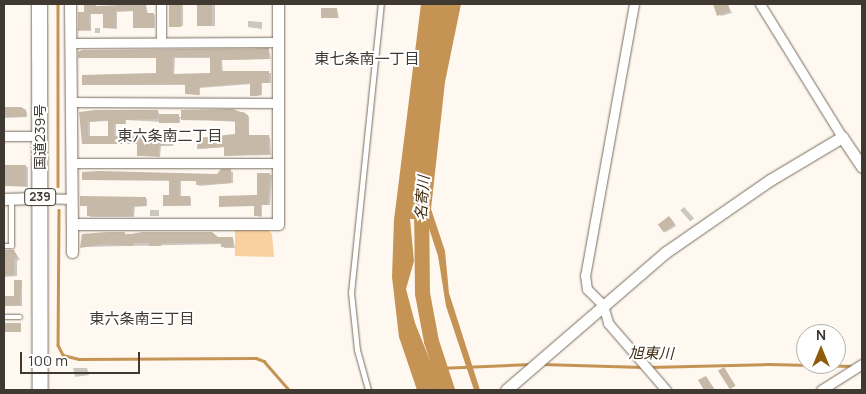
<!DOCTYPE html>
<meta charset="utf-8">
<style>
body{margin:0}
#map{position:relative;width:866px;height:394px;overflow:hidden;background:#fef8f1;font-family:Manrope,"Noto Sans JP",sans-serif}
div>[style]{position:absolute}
.green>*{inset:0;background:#f9d1a1}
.water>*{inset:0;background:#c59353}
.shadow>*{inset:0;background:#0003;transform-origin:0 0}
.stream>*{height:2.5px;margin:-1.25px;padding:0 1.25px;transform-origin:1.25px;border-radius:1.25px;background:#c59353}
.river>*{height:15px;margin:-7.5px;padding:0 7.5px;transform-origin:7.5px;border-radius:7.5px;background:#c59353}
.building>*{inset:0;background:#c7b9a8;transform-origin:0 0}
.roads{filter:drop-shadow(0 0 1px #796c5d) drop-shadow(0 0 1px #796c5d)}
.service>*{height:4.5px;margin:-2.25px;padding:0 2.25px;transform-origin:2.25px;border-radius:2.25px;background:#fff}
.minor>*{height:9px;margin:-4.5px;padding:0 4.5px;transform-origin:4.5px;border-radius:4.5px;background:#fff}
.tertiary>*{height:11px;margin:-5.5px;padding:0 5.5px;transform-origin:5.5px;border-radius:5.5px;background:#fff}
.trunk>*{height:15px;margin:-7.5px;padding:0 7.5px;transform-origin:7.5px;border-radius:7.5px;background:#fff}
span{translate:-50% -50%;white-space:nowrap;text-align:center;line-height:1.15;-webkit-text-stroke:4px #fff;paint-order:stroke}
.shield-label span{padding:1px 4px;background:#fff;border:1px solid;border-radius:4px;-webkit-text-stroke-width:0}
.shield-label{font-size:12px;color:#3f3932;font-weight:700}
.street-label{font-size:14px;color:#3f3932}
.neighbourhood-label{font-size:15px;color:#3f3932}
.water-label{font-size:15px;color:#412c0f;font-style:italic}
.frame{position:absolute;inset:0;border:5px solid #3f3932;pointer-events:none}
.north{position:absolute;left:796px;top:324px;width:50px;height:50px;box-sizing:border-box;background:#fff;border:1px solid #b2b0ad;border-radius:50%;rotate:0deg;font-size:14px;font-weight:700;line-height:20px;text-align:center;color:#3f3932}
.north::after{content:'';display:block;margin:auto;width:18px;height:22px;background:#8e5d09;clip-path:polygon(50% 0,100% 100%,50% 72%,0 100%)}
.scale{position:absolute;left:20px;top:352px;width:120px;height:22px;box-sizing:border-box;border:2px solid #3f3932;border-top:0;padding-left:6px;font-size:15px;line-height:18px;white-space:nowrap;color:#3f3932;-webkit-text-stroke:4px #fff;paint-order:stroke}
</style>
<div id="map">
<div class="green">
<i style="clip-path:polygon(235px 229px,267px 229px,272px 234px,274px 257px,235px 256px)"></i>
</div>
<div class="water">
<i style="clip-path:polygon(421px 4px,461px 4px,445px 82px,431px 209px,445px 251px,449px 293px,480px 390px,474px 390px,446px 306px,438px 256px,426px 219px,410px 219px,414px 261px,406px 289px,415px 323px,433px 368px,451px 390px,417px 390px,399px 337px,392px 277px,394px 220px)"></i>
</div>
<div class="shadow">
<i style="clip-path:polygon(146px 4px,148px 14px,155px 15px,155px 28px,136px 28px,134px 11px,117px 12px,117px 29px,104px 28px,104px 14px,91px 14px,91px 31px,79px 30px,86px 13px,95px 5px,97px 8px)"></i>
<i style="left:170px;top:4px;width:13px;height:22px"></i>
<i style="left:198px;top:4px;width:17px;height:22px"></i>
<i style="clip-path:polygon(714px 4px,727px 4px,732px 13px,721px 16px)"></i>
<i style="clip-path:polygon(337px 9px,339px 18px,323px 18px)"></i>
<i style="clip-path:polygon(248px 21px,262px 22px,262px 29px,248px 27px)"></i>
<i style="left:95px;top:28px;width:5px;height:5px"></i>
<i style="clip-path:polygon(evenodd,269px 50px,271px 59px,222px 60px,223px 72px,271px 73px,271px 83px,262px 83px,262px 95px,252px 96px,251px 84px,200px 88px,200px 95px,187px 93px,187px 85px,85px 85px,157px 75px,157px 58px,79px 57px,269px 50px,175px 58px,211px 58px,211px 75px,174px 76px,175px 58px)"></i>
<i style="clip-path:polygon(4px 107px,21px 108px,27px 112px,27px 117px,4px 118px)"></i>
<i style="clip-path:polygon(evenodd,158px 111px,160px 116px,182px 117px,182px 111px,244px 112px,249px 117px,249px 136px,270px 137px,271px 155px,227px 156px,225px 147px,200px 149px,236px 135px,236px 122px,180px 118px,180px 123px,126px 120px,126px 124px,116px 124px,116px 137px,175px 139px,173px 146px,161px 146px,160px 157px,140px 156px,138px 144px,83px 144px,81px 113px,158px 111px,109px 121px,109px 137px,90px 137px,90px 122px,109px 121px)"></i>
<i style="clip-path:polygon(4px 166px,28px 167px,28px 187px,6px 186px)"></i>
<i style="clip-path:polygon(222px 170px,233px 172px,233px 183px,199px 186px,197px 181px,181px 181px,181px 197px,191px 198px,191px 206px,164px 206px,171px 197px,171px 181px,85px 180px,218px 175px)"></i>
<i style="clip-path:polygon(258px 174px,272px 175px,270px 205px,262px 205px,262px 217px,256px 216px,256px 206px,220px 206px,258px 196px)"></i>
<i style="clip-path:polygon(147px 199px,147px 206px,135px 207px,134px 217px,90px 217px,88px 206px,81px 205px)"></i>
<i style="left:684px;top:207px;width:15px;height:5px;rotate:48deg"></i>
<i style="left:150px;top:210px;width:9px;height:6px"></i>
<i style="clip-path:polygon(671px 219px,676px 226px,666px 232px,665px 231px)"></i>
<i style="clip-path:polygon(107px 233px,233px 238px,235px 248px,224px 248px,222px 244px,81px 247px,83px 235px)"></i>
<i style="clip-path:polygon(12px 251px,20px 259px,17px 261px,17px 276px,4px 277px,4px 252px)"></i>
<i style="clip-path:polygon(22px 282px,22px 306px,4px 306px,4px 297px,15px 297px)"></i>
<i style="clip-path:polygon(73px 368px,87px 368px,89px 375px,75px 377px)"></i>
</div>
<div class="stream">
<i style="left:58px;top:4px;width:182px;rotate:90deg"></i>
<i style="left:59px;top:210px;width:135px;rotate:90.4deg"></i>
<i style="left:58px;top:345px;width:11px;rotate:63deg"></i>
<i style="left:63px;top:355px;width:16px;rotate:14deg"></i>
<i style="left:79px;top:359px;width:177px;rotate:-0.3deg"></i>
<i style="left:256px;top:358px;width:9px;rotate:21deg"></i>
<i style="left:264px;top:361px;width:38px;rotate:49deg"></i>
<i style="left:541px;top:364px;width:102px;rotate:1.7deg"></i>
<i style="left:649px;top:367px;width:119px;rotate:-1.4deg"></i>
<i style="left:768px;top:364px;width:85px;rotate:1.3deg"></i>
<i style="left:439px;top:368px;width:92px;rotate:-2.5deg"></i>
</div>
<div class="river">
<i style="left:421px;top:199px;width:94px;rotate:89.4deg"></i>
<i style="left:422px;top:293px;width:49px;rotate:79.4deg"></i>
<i style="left:431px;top:341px;width:52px;rotate:71.9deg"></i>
</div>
<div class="building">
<i style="clip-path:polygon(84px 4px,96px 4px,96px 6px,146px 4px,146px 13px,154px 13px,154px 28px,133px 28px,133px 11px,116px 11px,116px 28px,103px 28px,103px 14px,89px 14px,90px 30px,78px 31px,78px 12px,84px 12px)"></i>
<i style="left:169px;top:4px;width:12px;height:23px"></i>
<i style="left:197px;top:4px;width:15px;height:22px"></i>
<i style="clip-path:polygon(713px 4px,728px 4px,730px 11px,717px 16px)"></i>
<i style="left:337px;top:8px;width:10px;height:16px;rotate:90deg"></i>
<i style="clip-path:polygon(evenodd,269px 48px,269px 59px,221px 60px,221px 71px,269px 71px,269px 83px,261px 83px,261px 95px,256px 96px,250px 96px,250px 83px,199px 87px,199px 95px,185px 94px,185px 84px,82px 85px,82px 75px,156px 73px,156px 58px,78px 58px,78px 52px,82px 50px,269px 48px,173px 57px,210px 57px,210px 73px,173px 74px,173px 57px)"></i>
<i style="clip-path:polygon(4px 107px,21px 107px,26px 110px,26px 117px,4px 117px)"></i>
<i style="clip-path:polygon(233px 109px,248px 115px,249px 135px,269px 135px,269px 154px,224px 156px,224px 147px,197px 149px,198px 138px,235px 134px,235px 121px,181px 120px,181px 110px)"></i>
<i style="clip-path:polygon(evenodd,96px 110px,158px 110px,158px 119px,125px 120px,125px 124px,114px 124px,114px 136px,173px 137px,173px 143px,159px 146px,159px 156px,137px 156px,137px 144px,82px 144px,79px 112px,96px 110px,108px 120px,108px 136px,88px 136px,88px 122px,108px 120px)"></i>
<i style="left:179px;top:114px;width:9px;height:20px;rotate:90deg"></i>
<i style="left:5px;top:165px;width:21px;height:21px"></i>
<i style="clip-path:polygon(221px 169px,231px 169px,231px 183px,196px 185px,196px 181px,180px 181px,179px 196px,190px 196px,190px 205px,163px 206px,163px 195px,169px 195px,169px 180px,82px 180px,82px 172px,99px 171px,217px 174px)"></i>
<i style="clip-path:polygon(257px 173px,270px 173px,268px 205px,261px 205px,261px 216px,254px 216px,254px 206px,219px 207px,219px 196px,257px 195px)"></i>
<i style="clip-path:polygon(80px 196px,146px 197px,146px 206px,133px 206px,133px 216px,87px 216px,87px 206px,80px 206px)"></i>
<i style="left:669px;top:216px;width:10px;height:14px;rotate:53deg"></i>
<i style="clip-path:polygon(107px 232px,125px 232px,125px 235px,142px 232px,212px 232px,218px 237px,233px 237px,233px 247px,221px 247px,221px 243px,161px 243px,161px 246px,149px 246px,149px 243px,133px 243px,133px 246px,104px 244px,80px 248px,82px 234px)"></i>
<i style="clip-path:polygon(4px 250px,14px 250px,18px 257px,14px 259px,14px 275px,4px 275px)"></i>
<i style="clip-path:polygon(14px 280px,22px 280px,20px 305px,4px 306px,4px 296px,14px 296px)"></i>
<i style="left:4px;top:323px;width:17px;height:9px"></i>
<i style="left:724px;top:367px;width:22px;height:7px;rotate:58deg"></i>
<i style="clip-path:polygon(706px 376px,715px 390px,704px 390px,698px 380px)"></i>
</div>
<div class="roads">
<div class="service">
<i style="left:4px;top:246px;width:7px"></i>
<i style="left:11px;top:246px;width:46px;rotate:-90deg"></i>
<i style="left:4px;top:317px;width:16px"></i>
<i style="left:368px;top:390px;width:41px;rotate:-105.4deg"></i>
<i style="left:357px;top:350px;width:57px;rotate:-96deg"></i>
<i style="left:351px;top:293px;width:291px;rotate:-84.1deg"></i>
</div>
<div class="minor">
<i style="left:161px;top:4px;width:38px;rotate:90deg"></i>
<i style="left:634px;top:4px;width:275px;rotate:100.2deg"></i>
<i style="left:585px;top:275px;width:14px;rotate:82deg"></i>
<i style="left:587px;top:289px;width:23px;rotate:45deg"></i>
<i style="left:603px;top:305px;width:19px;rotate:74deg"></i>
<i style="left:608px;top:323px;width:89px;rotate:49.1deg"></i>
<i style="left:760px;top:4px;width:156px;rotate:58.3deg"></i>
<i style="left:70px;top:43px;width:208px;rotate:-0.3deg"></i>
<i style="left:71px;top:102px;width:207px;rotate:0.3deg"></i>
<i style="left:4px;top:136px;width:35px"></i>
<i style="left:71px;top:163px;width:207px"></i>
<i style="left:40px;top:198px;width:31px;rotate:2deg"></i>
<i style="left:821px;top:390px;width:49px;rotate:-32.4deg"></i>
</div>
<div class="tertiary">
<i style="left:70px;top:4px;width:220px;rotate:89.5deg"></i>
<i style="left:72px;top:224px;width:206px"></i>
<i style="left:278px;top:224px;width:220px;rotate:-90deg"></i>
<i style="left:4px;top:199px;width:36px;rotate:-2deg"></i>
<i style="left:72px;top:224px;width:28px;rotate:90deg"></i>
<i style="left:506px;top:390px;width:211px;rotate:-40.8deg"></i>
<i style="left:666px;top:252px;width:126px;rotate:-34.7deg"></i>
<i style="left:770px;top:180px;width:84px;rotate:-30.8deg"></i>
<i style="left:842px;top:137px;width:36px;rotate:56deg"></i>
</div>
<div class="trunk">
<i style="left:39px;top:4px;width:386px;rotate:89.9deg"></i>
</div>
</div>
<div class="shield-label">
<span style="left:40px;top:197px">239</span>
</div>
<div class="street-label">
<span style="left:40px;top:137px;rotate:-90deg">国道239号</span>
</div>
<div class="neighbourhood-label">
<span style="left:367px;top:59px">東七条南一丁目</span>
<span style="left:170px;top:136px">東六条南二丁目</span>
<span style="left:142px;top:319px">東六条南三丁目</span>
</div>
<div class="water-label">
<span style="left:422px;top:198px;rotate:-86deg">名寄川</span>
<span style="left:651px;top:353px;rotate:1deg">旭東川</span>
</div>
<div class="frame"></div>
<div class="north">N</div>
<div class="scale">100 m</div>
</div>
